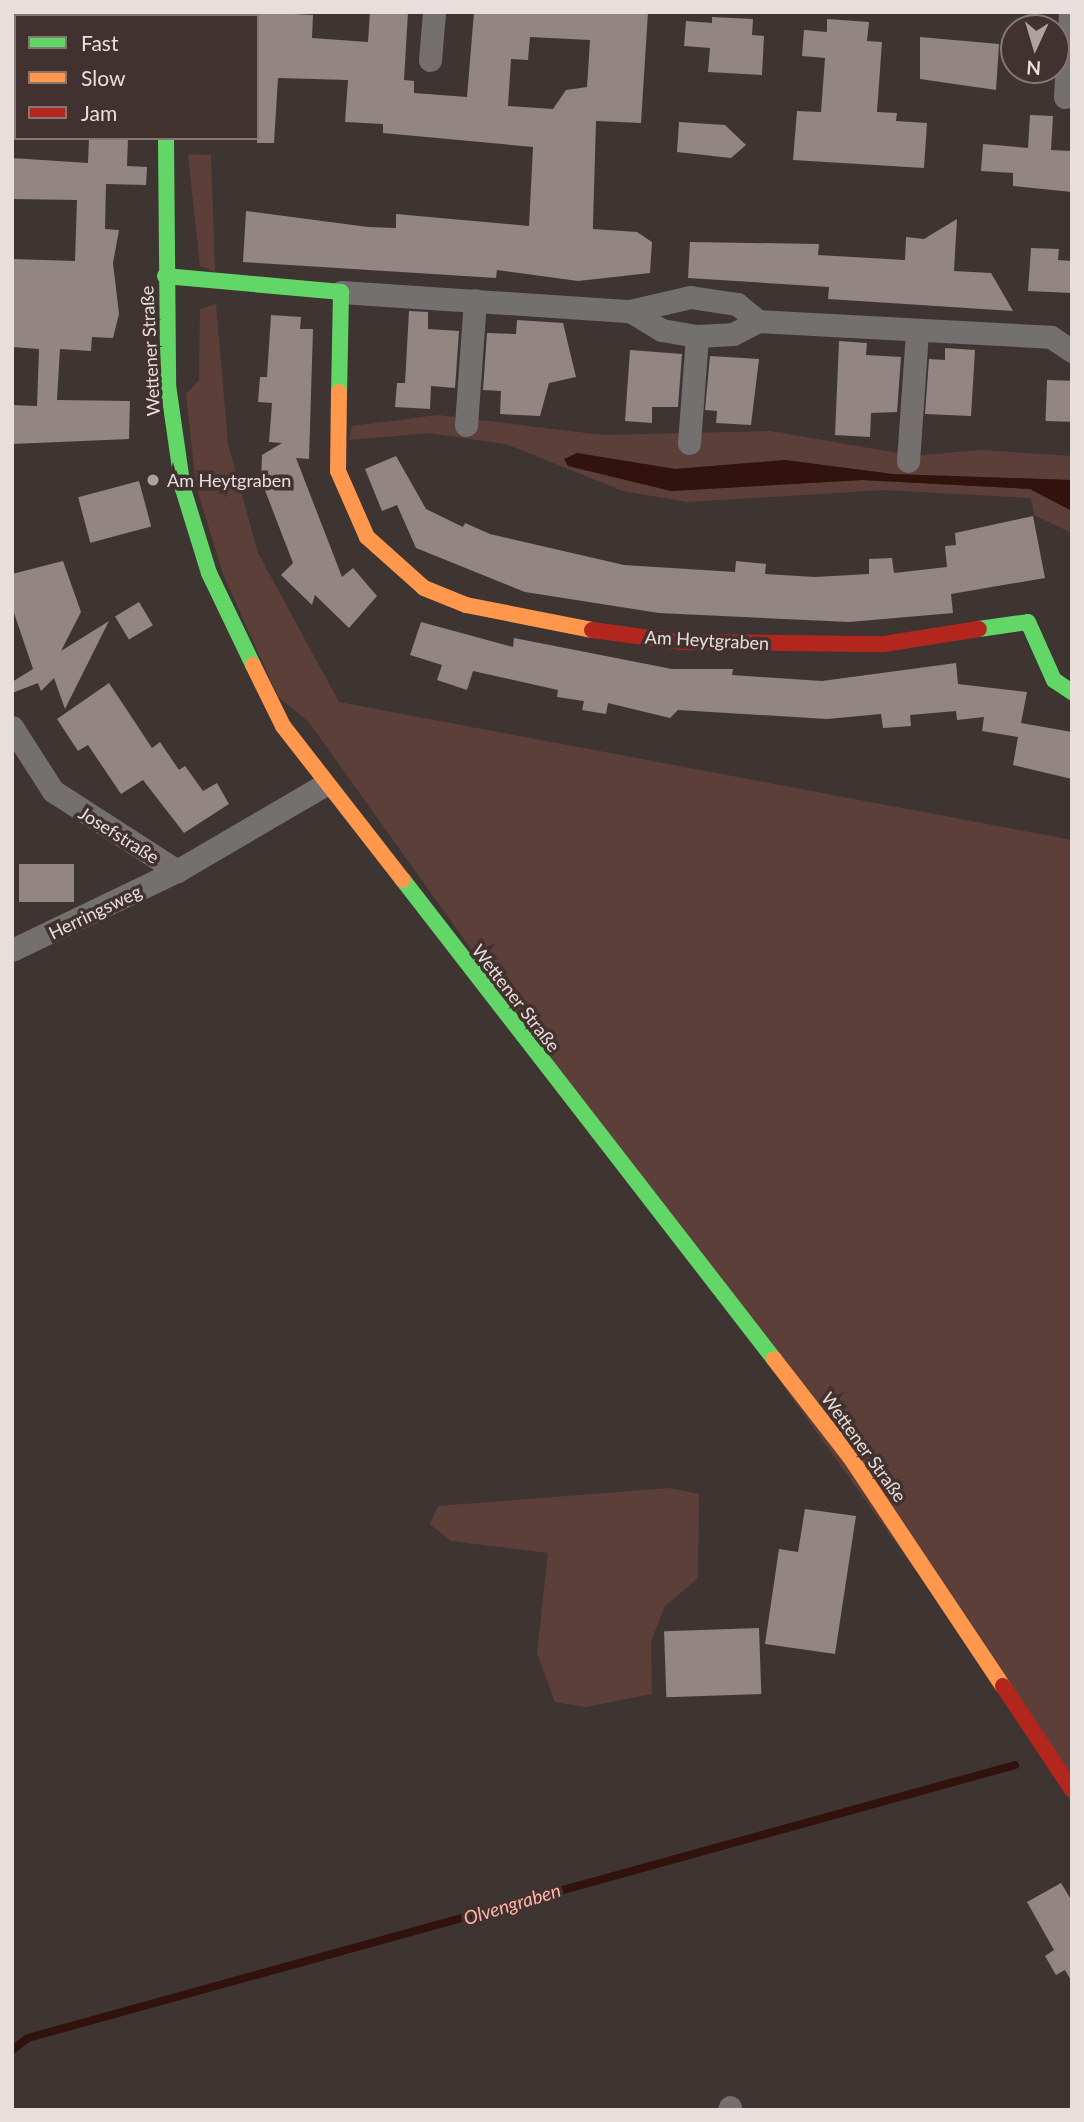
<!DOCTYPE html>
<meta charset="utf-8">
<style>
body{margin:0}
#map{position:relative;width:1084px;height:2122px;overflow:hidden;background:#3e3533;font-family:Lato,sans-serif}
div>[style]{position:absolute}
.green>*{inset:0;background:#5c3f39}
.water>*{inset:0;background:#32120c}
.stream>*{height:8px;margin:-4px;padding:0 4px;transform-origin:4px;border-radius:4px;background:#32120c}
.building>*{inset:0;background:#928582;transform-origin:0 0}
.street>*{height:23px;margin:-11.5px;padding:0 11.5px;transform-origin:11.5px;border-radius:11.5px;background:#74706f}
.fast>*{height:16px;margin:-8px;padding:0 8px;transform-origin:8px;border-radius:8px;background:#63d668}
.slow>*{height:16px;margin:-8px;padding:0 8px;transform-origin:8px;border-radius:8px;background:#ff974d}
.jam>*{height:16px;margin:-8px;padding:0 8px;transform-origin:8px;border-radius:8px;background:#b3261e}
.dots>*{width:19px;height:19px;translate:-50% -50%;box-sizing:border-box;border:4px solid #42322f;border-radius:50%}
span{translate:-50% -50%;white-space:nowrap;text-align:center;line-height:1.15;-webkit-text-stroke:7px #42322f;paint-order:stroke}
.street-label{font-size:18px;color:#e8dedc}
.poi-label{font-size:18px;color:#e8dedc}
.left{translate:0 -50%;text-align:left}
.water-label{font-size:19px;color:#ffb6a7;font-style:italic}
.frame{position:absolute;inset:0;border:14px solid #e8dedc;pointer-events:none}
.legend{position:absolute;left:14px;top:14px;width:245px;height:126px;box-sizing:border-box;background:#42322f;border:2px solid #847774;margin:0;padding:9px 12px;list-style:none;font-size:21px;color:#e8dedc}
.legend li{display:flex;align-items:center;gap:14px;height:35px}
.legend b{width:35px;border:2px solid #847774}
.north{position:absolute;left:1000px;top:14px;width:70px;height:70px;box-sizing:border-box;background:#42322f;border:2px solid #847774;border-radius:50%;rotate:184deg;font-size:19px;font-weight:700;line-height:28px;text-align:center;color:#e8dedc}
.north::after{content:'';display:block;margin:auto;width:24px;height:32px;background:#aca3a1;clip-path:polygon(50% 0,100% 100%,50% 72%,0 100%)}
</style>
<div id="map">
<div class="green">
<i style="clip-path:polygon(188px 154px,211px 155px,215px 272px,200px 266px)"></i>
<i style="clip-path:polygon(216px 304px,228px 444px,258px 553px,339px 702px,1072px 840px,1072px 1789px,308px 721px,278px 697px,223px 574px,196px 486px,186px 394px,199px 380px,200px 309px)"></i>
<i style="clip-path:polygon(438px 415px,603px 435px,770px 431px,915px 456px,979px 450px,1072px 456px,1072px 480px,893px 474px,785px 460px,675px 469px,577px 453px,671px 491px,862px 480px,1030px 489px,1072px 511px,1072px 533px,1034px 515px,1031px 498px,884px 490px,687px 502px,623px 491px,506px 444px,428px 433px,349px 440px,352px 426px)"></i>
<i style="clip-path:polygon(669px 1488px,699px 1494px,698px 1578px,665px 1606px,651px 1641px,652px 1694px,586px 1707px,555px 1702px,537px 1653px,548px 1553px,451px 1541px,430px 1524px,438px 1506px)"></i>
</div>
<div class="water">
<i style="clip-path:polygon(577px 453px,675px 469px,785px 460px,893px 474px,1072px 480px,1072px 511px,1030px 489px,862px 480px,671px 491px,568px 466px,564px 459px)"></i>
</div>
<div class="stream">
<i style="left:12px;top:2050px;width:20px;rotate:-37deg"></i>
<i style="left:28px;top:2038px;width:1024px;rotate:-15.46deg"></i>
</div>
<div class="building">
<i style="clip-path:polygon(evenodd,257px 12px,313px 15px,312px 38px,368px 42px,370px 12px,408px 12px,404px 80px,414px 81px,414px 93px,467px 97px,474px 12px,648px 12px,641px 123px,596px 121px,593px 224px,593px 229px,637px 232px,652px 242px,650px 273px,578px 281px,497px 270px,496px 278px,243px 262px,246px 211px,368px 227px,396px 228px,396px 214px,529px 226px,533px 147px,383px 133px,383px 124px,345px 122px,348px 80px,278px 78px,274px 143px,257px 143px,257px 12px,530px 37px,590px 40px,587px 87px,566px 90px,553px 109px,508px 106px,511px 59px,528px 60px,530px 37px)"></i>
<i style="clip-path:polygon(712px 17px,753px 19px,752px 35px,764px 36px,762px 75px,708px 72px,710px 48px,684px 46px,686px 21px,712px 23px)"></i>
<i style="clip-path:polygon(827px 19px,869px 22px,867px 41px,882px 42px,877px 112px,897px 113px,896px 121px,927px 123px,924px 168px,793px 160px,797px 111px,821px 112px,825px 58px,802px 56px,804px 30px,827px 32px)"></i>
<i style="clip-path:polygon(920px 37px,999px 44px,996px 90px,920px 79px)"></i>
<i style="clip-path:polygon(1030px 115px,1053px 116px,1051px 150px,1072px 151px,1072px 192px,1013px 186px,1013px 173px,981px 171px,983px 144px,1028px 148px)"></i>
<i style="clip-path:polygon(679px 122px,725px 125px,746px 145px,731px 158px,677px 152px)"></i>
<i style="clip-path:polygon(89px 138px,128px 138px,127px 166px,147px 167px,146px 185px,106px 184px,105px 229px,119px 230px,113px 263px,119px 314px,113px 338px,92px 337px,91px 351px,60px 349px,57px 400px,130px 401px,129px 439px,12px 444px,12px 405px,37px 406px,39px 349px,12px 347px,12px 259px,75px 261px,77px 200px,12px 199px,12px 158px,88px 163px)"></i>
<i style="clip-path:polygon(957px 219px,954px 271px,991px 273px,1013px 311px,828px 299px,829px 287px,688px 278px,690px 242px,819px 244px,818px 255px,905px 260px,906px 237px,924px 239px)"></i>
<i style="clip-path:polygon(1031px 248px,1059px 249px,1058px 260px,1072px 261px,1072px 293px,1028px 291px)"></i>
<i style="clip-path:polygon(409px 311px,428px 312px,428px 329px,459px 331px,455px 388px,431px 386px,430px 409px,395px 407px,397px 383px,405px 383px)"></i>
<i style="clip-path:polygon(271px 315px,301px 317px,300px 329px,313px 329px,309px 459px,296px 458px,342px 577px,353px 568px,377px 596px,349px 628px,315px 595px,312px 605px,281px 575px,293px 563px,261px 480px,262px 455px,282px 443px,269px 442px,272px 403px,258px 402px,260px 377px,267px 377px)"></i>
<i style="clip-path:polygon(517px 320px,563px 323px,576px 377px,549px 383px,540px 416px,500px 414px,501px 391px,483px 390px,487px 333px,516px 334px)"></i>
<i style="clip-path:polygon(839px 341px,867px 343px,866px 355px,901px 357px,897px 412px,871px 413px,870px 437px,835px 435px)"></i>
<i style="clip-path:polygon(945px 348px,975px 350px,971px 416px,925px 414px,929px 359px,945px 360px)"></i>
<i style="clip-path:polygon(630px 350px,682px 354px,678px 407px,652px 407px,652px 423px,625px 421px)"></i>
<i style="clip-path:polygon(710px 356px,759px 359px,751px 425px,716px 423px,717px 411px,705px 410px)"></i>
<i style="left:1047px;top:380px;width:25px;height:41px;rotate:2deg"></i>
<i style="clip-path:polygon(396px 456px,426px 509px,463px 527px,465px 523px,490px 534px,624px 565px,735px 572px,736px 561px,766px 564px,765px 574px,815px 577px,869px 574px,869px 559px,892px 558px,894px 573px,947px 567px,945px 546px,956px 545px,955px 533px,1033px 516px,1045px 578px,951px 594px,953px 613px,849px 622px,659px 613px,525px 592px,416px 548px,397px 505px,382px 511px,365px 469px)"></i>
<i style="left:139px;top:481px;width:47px;height:63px;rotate:75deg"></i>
<i style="clip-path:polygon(63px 561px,81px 612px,61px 651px,109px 621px,65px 709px,54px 678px,41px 691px,38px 683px,12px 693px,12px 682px,33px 669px,12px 607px,12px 574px)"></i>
<i style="left:139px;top:602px;width:27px;height:28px;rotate:59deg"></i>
<i style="clip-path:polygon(421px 622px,513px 647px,514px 638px,672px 669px,733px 669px,732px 675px,822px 681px,956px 663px,958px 684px,1027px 692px,1021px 723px,1072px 732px,1072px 779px,1013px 765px,1018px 737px,982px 731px,984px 717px,957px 720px,956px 711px,910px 715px,911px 726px,883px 728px,881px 714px,827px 719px,678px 710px,670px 718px,608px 703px,606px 714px,582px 710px,584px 701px,557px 697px,558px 690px,473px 671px,467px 690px,437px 680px,442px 665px,410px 655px)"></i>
<i style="clip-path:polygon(109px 683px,152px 748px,160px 742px,179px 770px,185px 766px,203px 791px,217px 783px,229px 804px,184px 833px,143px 780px,121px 794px,88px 745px,78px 751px,57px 719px)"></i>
<i style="left:19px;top:864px;width:55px;height:38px"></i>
<i style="clip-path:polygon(805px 1509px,856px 1516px,835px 1654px,765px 1644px,779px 1549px,798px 1552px)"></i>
<i style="left:759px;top:1628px;width:66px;height:95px;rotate:88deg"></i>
<i style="clip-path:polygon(1061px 1883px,1072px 1901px,1072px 1982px,1065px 1970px,1056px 1975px,1045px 1956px,1054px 1950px,1027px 1902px)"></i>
</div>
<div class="street">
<i style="left:430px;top:60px;width:48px;rotate:-85.2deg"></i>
<i style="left:1065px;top:97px;width:85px;rotate:-86.6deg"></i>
<i style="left:341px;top:292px;width:290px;rotate:3.8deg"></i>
<i style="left:630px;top:311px;width:62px;rotate:-13.1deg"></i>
<i style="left:690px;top:297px;width:48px;rotate:8.5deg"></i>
<i style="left:737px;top:304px;width:27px;rotate:39deg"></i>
<i style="left:630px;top:311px;width:37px;rotate:31deg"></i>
<i style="left:662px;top:330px;width:36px;rotate:10deg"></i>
<i style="left:697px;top:336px;width:36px;rotate:-3deg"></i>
<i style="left:733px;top:334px;width:28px;rotate:-27deg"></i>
<i style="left:758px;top:321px;width:293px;rotate:3.1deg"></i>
<i style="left:1051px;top:337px;width:25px;rotate:34deg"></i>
<i style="left:466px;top:425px;width:125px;rotate:-85.9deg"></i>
<i style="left:689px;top:443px;width:107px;rotate:-85.7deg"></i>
<i style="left:908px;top:461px;width:130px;rotate:-86deg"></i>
<i style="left:12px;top:727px;width:76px;rotate:57.4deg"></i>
<i style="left:53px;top:791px;width:148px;rotate:32.8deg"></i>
<i style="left:12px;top:950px;width:183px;rotate:-25.6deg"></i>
<i style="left:177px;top:871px;width:170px;rotate:-30.3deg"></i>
<i style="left:729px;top:2110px;width:3px;rotate:-72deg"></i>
</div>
<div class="fast">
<i style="left:166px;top:138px;width:247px;rotate:89.5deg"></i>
<i style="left:168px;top:385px;width:105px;rotate:81.8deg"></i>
<i style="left:183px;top:489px;width:88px;rotate:72.8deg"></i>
<i style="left:209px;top:573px;width:102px;rotate:64.4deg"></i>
<i style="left:165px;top:276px;width:177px;rotate:5.2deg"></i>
<i style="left:341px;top:292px;width:100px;rotate:91.1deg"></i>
<i style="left:979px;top:629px;width:49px;rotate:-8.1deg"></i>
<i style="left:1028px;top:622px;width:64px;rotate:65.9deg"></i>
<i style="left:1054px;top:680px;width:22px;rotate:34deg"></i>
<i style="left:403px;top:880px;width:606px;rotate:52.24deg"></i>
</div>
<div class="slow">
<i style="left:339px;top:392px;width:79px;rotate:90.7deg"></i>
<i style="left:338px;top:471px;width:72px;rotate:66.3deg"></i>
<i style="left:367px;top:537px;width:76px;rotate:41.8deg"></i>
<i style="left:424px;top:588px;width:45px;rotate:22deg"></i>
<i style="left:466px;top:605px;width:128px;rotate:11.2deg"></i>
<i style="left:253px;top:665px;width:68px;rotate:63.8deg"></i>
<i style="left:283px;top:726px;width:195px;rotate:52.1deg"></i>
<i style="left:774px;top:1359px;width:124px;rotate:52.2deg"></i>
<i style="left:850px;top:1457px;width:275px;rotate:56.3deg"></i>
</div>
<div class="jam">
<i style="left:170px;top:16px;width:4px;rotate:-76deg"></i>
<i style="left:592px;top:630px;width:90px;rotate:7.7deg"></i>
<i style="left:681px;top:642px;width:203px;rotate:0.6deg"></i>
<i style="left:884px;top:644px;width:96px;rotate:-9deg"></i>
<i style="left:1003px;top:1686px;width:125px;rotate:56.4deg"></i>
</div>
<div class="dots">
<i style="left:153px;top:480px;background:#aca3a1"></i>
</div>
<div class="street-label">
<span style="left:150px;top:351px;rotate:-93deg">Wettener Straße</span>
<span style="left:707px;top:640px;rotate:3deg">Am Heytgraben</span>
<span style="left:119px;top:835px;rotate:32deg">Josefstraße</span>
<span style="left:95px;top:912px;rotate:-26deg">Herringsweg</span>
<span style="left:516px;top:998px;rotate:52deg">Wettener Straße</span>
<span style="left:864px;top:1447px;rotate:54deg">Wettener Straße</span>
</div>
<div class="poi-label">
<span class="left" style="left:167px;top:480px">Am Heytgraben</span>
</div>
<div class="water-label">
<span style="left:512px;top:1904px;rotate:-17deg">Olvengraben</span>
</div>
<div class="frame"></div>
<ul class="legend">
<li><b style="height:9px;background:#63d668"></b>Fast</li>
<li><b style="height:9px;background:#ff974d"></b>Slow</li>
<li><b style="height:9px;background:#b3261e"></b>Jam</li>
</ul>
<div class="north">N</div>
</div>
